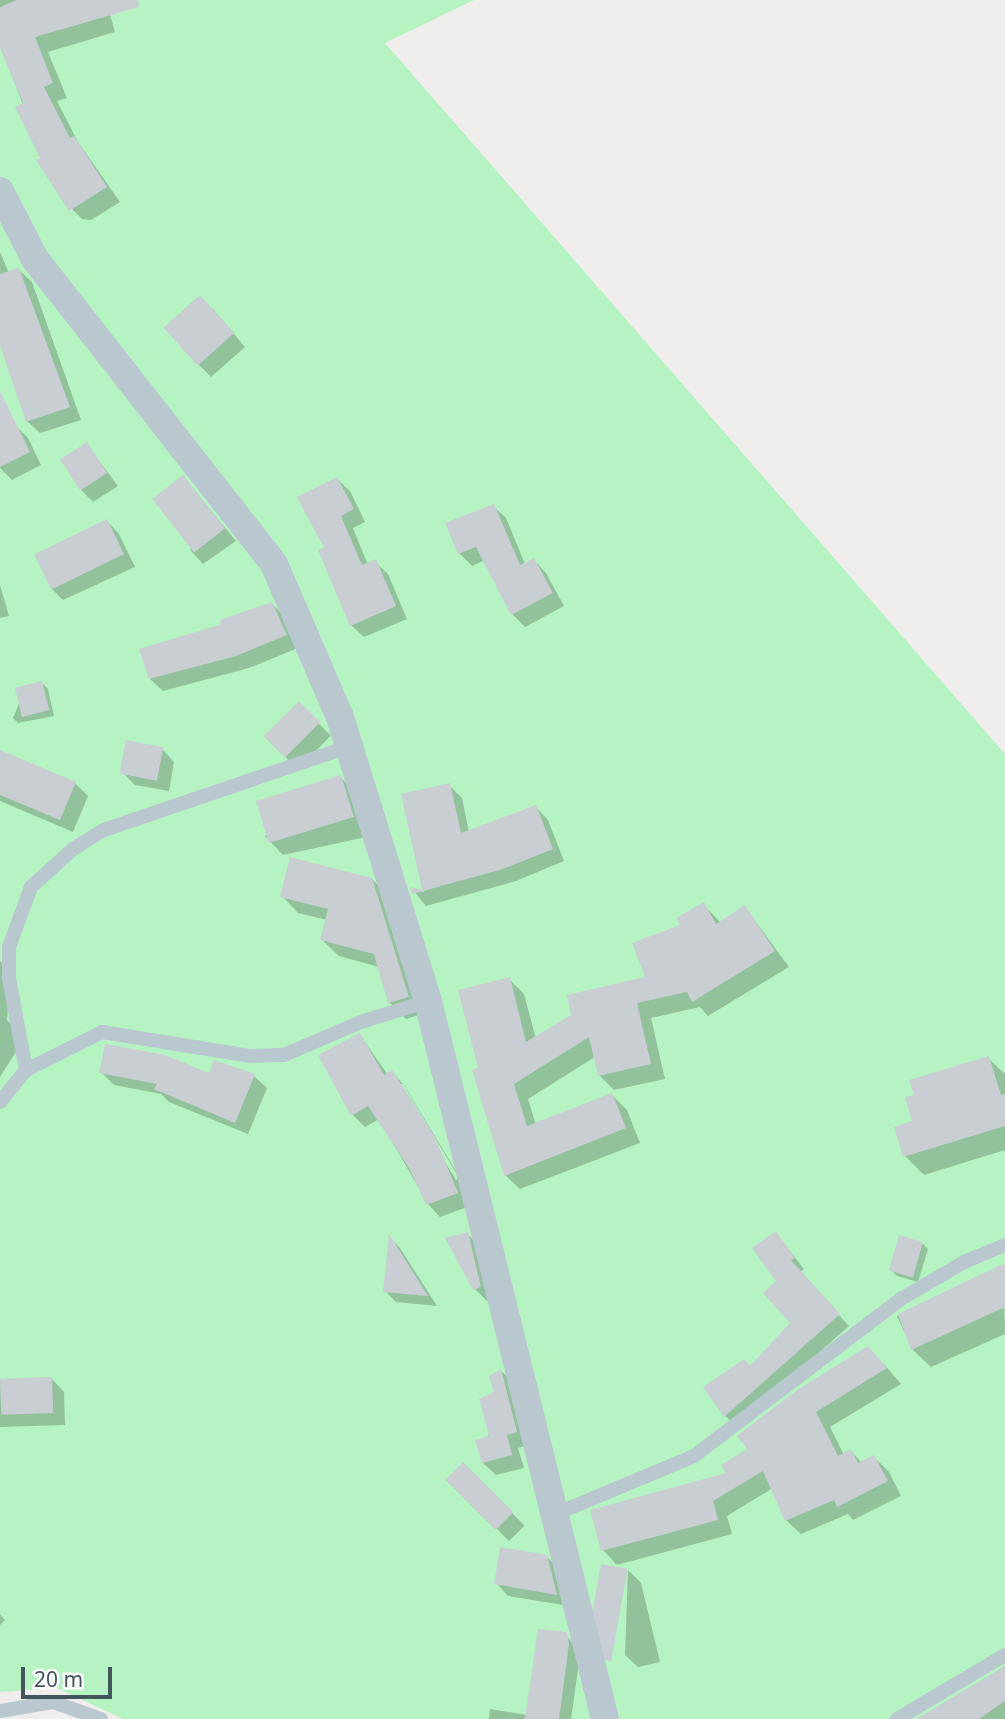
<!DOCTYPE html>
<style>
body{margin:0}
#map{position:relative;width:1005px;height:1719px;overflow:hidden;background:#f0eded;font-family:"Noto Sans",sans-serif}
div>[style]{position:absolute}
.green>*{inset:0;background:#b6f3c3}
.shadow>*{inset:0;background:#0003;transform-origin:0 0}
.building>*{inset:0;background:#c8ced2;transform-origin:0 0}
.service>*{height:14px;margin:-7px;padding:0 7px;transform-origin:7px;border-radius:7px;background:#b9c8ce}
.minor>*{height:28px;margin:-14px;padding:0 14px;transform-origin:14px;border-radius:14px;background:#b9c8ce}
span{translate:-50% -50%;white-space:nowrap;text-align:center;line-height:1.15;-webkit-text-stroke:5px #fff;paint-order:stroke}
.scale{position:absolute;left:21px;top:1667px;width:91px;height:32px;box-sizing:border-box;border:4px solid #43555c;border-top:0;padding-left:9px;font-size:21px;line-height:24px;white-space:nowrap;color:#43555c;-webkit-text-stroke:5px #fff;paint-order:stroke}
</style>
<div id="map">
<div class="green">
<i style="clip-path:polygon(0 0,474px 0,385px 43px,1005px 754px,1005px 1719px,123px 1719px,57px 1688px,0 1692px)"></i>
</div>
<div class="shadow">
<i style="clip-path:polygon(0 0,106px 0,115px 32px,48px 52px,67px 98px,57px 101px,78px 142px,120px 202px,91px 220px,82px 219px,67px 204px,43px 158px,0 44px)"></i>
<i style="clip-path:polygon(0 252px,9px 273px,19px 270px,32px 282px,81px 420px,40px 433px,27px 421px,0 336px)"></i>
<i style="clip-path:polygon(213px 309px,245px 347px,211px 377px,198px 364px)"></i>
<i style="clip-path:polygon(15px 425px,28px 438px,41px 465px,12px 480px,0 468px,0 432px)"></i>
<i style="clip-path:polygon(87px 445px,118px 486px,93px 502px,80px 489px)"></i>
<i style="clip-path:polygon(183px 477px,236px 541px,203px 564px,191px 551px)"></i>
<i style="clip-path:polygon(337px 479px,350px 491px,365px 522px,353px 528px,368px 565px,375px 562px,388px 574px,407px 619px,364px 637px,351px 625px,326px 549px)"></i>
<i style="clip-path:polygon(493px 506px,506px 518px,525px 564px,534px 560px,546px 573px,564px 606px,525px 627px,512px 614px,485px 560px,472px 566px,459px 553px)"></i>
<i style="clip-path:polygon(107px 521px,119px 534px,135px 567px,63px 600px,51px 588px)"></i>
<i style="clip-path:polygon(0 585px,9px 616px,0 618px)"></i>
<i style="clip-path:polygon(272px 604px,284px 616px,298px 648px,249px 668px,163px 691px,150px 679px,224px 625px)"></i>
<i style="clip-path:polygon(42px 683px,48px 689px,54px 716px,18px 723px,13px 718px,26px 687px)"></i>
<i style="left:299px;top:704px;width:45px;height:47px;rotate:45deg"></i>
<i style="clip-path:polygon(162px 749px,174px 762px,169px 791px,135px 785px,122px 772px)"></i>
<i style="clip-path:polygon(0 752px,75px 783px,88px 796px,73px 832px,0 801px)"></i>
<i style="clip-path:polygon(340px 777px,359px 796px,371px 836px,283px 855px,265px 836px)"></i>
<i style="clip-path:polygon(449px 785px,462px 798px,469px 832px,536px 807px,548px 820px,564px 861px,516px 881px,426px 906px,413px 890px,424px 892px,403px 795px)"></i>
<i style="clip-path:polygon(372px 879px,389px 896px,425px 1013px,406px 1019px,390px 1003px,379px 967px,339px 956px,322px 940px,327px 920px,298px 913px,282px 896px)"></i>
<i style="clip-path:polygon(703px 904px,721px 923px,745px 907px,789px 967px,708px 1016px,700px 1007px,651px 1018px,665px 1079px,614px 1090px,599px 1075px,595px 1057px,528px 1099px,536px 1125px,612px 1095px,627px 1110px,640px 1143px,520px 1189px,505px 1175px,480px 1070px,509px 979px,524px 994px,536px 1039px,648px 979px,682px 926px)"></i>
<i style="clip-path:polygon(0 961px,11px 972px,7px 1020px,19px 1032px,21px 1044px,0 1077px)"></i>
<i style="clip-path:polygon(evenodd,360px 1035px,388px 1075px,392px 1072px,404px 1085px,465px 1186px,470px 1206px,440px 1217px,428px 1204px,379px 1119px,365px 1127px,353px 1115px,360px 1035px,398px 1084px,403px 1084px,459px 1178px,456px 1180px,398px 1084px)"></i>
<i style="clip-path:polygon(988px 1058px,1005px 1074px,1005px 1150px,924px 1175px,905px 1156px,915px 1123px)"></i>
<i style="clip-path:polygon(101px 1072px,254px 1076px,267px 1088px,248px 1134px,169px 1102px,161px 1094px,114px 1085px)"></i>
<i style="clip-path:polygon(776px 1233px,804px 1269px,800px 1272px,849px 1326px,736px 1426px,725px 1416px,751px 1368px,792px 1323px,778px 1282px)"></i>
<i style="clip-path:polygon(467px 1234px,480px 1246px,493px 1299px,487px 1301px,474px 1288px)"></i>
<i style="clip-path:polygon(390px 1238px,400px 1248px,437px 1306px,396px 1302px,385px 1291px)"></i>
<i style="clip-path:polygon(922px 1243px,928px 1249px,918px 1282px,897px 1276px,891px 1270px)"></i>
<i style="clip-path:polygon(1003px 1266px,1005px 1334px,931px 1367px,912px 1349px,897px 1316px)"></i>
<i style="clip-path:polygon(883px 1363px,901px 1384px,830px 1427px,844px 1455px,851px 1451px,862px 1463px,874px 1457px,889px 1472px,901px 1496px,853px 1520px,848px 1514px,801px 1534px,786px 1520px,773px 1488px,727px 1516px,732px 1534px,617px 1565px,603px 1550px,729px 1474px)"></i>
<i style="clip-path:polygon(501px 1371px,514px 1383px,529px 1445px,518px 1448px,524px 1468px,496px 1475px,483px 1463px)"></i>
<i style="clip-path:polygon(52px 1379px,64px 1392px,65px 1425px,0 1427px,0 1380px)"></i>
<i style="left:463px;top:1464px;width:87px;height:22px;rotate:45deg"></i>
<i style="clip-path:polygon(547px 1557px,560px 1570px,569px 1606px,508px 1596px,496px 1583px)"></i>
<i style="clip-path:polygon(628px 1570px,641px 1583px,660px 1662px,638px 1667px,625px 1655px)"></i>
<i style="clip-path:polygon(0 1614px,5px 1620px,0 1625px)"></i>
<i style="clip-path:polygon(566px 1634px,580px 1656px,571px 1719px,489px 1719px,490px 1709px,527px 1715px)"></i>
<i style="clip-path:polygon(1005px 1666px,1005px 1719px,919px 1719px)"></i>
</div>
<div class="building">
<i style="clip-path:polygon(17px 0,138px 0,139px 7px,35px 37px,53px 83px,44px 87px,70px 138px,74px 136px,107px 187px,69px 211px,36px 160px,40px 158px,15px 107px,23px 103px,0 48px,0 7px)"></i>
<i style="clip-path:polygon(19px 268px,70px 407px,26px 422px,0 345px,0 274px)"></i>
<i style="left:200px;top:295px;width:51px;height:49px;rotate:48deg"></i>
<i style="clip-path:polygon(0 391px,30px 452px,0 467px)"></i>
<i style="left:87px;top:442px;width:37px;height:32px;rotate:57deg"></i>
<i style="left:183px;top:475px;width:68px;height:39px;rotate:52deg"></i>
<i style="clip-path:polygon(337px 477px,354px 509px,341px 516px,362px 565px,376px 559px,396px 606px,350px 626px,318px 550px,324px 548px,297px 497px)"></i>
<i style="clip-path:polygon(494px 504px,520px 565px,534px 558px,553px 593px,511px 615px,476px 547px,458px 554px,445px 523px)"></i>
<i style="left:107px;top:519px;width:39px;height:81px;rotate:64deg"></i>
<i style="clip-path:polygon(272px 602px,287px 635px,236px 656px,149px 679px,139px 649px,222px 624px,220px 620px)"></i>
<i style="left:42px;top:681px;width:30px;height:28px;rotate:76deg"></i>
<i style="left:299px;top:701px;width:30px;height:50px;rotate:45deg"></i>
<i style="left:126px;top:740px;width:38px;height:34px;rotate:11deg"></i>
<i style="clip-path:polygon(0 750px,76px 782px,60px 820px,0 795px)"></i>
<i style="left:341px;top:775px;width:44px;height:89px;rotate:73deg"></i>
<i style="clip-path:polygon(450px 783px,461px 833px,536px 805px,553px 849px,503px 869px,412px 894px,410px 887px,422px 890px,401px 794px)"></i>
<i style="clip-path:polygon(290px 857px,372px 878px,409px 997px,388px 1003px,374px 954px,320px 940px,328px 909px,280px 897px)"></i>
<i style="clip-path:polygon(704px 902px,716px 924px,745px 905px,775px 951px,692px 1002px,687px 992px,637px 1003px,651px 1064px,598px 1076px,589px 1037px,514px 1084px,527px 1126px,612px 1093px,626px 1128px,504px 1176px,472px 1070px,478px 1068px,458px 990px,510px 977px,526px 1042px,571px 1015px,567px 995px,645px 977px,632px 943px,680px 925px,676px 918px)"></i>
<i style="clip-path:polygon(360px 1033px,384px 1075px,392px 1070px,435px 1137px,458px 1193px,426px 1205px,409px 1168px,368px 1106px,351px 1116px,318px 1055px)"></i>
<i style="clip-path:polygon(105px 1044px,165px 1055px,209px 1073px,214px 1060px,255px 1074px,235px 1123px,154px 1089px,157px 1084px,99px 1073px)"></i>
<i style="clip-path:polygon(989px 1056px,1001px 1095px,1005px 1094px,1005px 1126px,903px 1157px,894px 1127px,912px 1121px,905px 1097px,914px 1095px,909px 1080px)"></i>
<i style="clip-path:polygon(776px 1231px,795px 1258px,791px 1260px,840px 1314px,724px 1417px,703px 1387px,744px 1359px,750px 1366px,790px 1323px,763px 1293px,776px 1281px,752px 1248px)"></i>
<i style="clip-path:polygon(468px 1232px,481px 1287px,473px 1290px,445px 1238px)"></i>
<i style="clip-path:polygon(389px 1234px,428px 1296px,383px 1292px)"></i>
<i style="left:899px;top:1235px;width:25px;height:37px;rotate:16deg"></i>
<i style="clip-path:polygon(1005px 1263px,1005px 1307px,911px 1350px,898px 1314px)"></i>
<i style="clip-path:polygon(868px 1346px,887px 1368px,816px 1412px,838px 1456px,851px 1449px,858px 1463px,874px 1455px,888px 1481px,837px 1507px,834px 1500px,785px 1521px,763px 1471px,713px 1501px,718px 1520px,601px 1551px,590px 1510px,726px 1473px,721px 1465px,747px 1449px,737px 1436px,797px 1390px)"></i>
<i style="clip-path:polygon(501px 1369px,517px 1432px,507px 1435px,512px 1455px,482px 1463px,475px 1440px,489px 1436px,479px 1399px,494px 1392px,489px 1376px)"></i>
<i style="left:52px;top:1377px;width:36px;height:52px;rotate:88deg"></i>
<i style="left:463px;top:1462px;width:71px;height:25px;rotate:45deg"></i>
<i style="clip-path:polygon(500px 1547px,547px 1555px,557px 1595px,494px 1584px)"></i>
<i style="left:601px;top:1564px;width:27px;height:94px;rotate:10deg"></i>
<i style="clip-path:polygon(538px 1629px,567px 1632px,569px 1644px,559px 1719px,525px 1719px)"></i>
<i style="clip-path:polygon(1005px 1666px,1005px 1701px,979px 1719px,916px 1719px)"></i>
</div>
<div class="service">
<i style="left:26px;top:1070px;width:94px;rotate:-100.5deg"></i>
<i style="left:9px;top:978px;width:31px;rotate:-90deg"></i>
<i style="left:9px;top:947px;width:64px;rotate:-69.9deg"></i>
<i style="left:31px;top:887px;width:57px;rotate:-42.1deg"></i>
<i style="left:73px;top:849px;width:36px;rotate:-32deg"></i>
<i style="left:104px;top:830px;width:261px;rotate:-18.8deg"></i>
<i style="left:0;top:1102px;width:41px;rotate:-50.9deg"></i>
<i style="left:26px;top:1070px;width:85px;rotate:-26.6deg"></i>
<i style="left:102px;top:1032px;width:151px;rotate:9.2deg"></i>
<i style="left:251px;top:1056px;width:33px;rotate:-2deg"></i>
<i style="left:284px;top:1055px;width:84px;rotate:-23.2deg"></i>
<i style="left:361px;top:1022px;width:70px;rotate:-17.4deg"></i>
<i style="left:553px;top:1515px;width:153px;rotate:-22.7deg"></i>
<i style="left:694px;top:1456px;width:260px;rotate:-37.2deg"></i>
<i style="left:901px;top:1299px;width:73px;rotate:-30.4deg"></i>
<i style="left:964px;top:1262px;width:44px;rotate:-22.5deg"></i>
<i style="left:0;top:1711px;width:54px;rotate:-9.6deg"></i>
<i style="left:53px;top:1702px;width:51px;rotate:19.5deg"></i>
<i style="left:897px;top:1719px;width:126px;rotate:-30.7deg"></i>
</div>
<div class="minor">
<i style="left:0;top:191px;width:76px;rotate:62.8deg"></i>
<i style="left:35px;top:259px;width:387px;rotate:51.9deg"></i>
<i style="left:274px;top:564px;width:167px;rotate:66.7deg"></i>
<i style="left:340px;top:717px;width:297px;rotate:72.8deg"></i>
<i style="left:428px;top:1001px;width:739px;rotate:76.15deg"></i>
</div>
<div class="scale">20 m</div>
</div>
